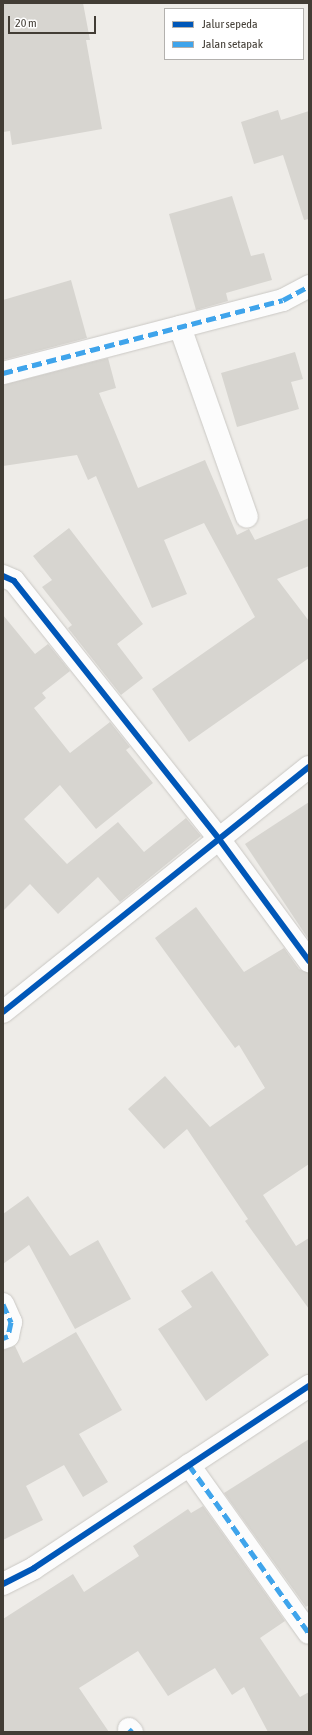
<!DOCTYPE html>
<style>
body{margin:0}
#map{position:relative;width:312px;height:1735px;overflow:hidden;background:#eeece8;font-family:"Asap Condensed",sans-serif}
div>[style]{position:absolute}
.building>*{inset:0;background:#d7d5d0}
.roads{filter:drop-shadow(0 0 1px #cac8c4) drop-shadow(0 0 1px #cac8c4)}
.street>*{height:22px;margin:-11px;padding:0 11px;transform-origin:11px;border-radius:11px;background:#fcfcfc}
.quiet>*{height:5px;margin-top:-2.5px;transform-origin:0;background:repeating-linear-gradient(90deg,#3fa4eb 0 10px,transparent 0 15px)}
.cycleway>*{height:6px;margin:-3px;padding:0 3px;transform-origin:3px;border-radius:3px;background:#0057b8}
span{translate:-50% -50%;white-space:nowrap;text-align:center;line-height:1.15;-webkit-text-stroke:3px #fff;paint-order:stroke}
.frame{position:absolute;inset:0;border:4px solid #423d35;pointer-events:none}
.legend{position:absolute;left:164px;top:8px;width:140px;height:52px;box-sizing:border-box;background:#fff;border:1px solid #b3b1ae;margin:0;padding:5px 7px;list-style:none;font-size:12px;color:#423d35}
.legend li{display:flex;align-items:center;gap:8px;height:20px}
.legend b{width:20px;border:1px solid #b3b1ae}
.scale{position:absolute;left:8px;top:16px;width:88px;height:18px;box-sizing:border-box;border:2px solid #423d35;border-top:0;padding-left:5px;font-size:12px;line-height:14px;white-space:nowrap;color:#423d35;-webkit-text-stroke:3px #fff;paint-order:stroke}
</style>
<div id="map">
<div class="building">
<i style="clip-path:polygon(3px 3px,83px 3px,90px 40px,86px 40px,102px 129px,12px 145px,10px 131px,3px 132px)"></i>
<i style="clip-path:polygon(278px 110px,281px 120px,309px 111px,309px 219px,304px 220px,283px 155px,254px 164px,241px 122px)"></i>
<i style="clip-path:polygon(232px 196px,251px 256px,264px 253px,272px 280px,226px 293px,228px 301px,196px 310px,169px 214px)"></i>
<i style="clip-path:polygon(71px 280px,87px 338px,3px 360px,3px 300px)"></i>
<i style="clip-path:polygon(295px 352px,303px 379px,291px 382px,299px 409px,237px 427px,221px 373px)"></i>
<i style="clip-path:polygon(108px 358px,116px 388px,99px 393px,138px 488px,205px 460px,237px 535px,249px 529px,255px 540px,309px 518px,309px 566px,277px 579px,309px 621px,309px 658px,189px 742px,152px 689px,255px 617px,204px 523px,164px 540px,187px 594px,152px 608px,96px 476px,88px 480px,77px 455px,3px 466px,3px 385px)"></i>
<i style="clip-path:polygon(69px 528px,143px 624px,117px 644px,143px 678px,121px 695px,68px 628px,72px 625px,42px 587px,52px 580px,33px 556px)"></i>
<i style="clip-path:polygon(3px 615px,35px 654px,48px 644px,70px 671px,42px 693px,46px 698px,34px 708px,70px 753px,110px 722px,130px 747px,126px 750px,153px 783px,96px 829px,60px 785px,24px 819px,67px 864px,118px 822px,144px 852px,186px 818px,201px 836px,120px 902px,98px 877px,58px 914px,30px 884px,3px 911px)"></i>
<i style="clip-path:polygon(309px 802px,309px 940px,245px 844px)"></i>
<i style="clip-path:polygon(196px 907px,244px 972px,284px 948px,299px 969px,309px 973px,309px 1164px,263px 1195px,296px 1246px,309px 1238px,309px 1309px,245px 1221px,248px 1219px,187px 1129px,164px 1149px,128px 1109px,165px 1076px,210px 1127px,265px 1088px,239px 1045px,235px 1048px,155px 938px)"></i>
<i style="clip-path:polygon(28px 1196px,70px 1256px,98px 1240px,131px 1299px,75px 1329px,29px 1245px,3px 1264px,3px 1214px)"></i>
<i style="clip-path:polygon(212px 1271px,269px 1355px,206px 1401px,158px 1329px,192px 1307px,181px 1291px)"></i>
<i style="clip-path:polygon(76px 1332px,122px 1410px,79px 1434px,108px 1482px,83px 1497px,64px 1465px,26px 1486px,43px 1520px,3px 1540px,3px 1350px,15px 1346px,23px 1363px)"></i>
<i style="clip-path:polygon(309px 1439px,309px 1605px,306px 1607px,224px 1493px)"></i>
<i style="clip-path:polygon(203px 1506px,285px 1621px,260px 1638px,300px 1697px,309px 1692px,309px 1732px,268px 1732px,244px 1687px,232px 1695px,215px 1668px,168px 1696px,138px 1651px,79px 1688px,109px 1732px,3px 1732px,3px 1619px,73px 1574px,84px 1592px,139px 1556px,133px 1546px,188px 1509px,191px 1513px)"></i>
</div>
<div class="roads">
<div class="street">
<i style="left:180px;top:327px;width:201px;rotate:70.6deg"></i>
<i style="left:3px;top:373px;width:289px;rotate:-14.6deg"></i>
<i style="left:283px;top:300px;width:30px;rotate:-28deg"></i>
<i style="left:3px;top:576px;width:12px;rotate:24deg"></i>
<i style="left:14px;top:581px;width:330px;rotate:51.5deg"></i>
<i style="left:219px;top:839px;width:152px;rotate:53.6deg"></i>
<i style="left:3px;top:1012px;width:392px;rotate:-38.7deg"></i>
<i style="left:3px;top:1304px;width:20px;rotate:66deg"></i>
<i style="left:11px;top:1322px;width:14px;rotate:102deg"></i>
<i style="left:8px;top:1336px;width:5px;rotate:158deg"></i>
<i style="left:189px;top:1465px;width:206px;rotate:54.5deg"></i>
<i style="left:3px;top:1584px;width:35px;rotate:-27deg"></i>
<i style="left:34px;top:1568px;width:330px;rotate:-33.5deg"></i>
<i style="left:129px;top:1729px;width:4px;rotate:45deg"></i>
</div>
</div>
<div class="quiet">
<i style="left:3px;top:373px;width:289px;rotate:-14.6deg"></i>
<i style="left:283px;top:300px;width:30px;rotate:-28deg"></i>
<i style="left:3px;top:1304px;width:20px;rotate:66deg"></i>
<i style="left:11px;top:1322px;width:14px;rotate:102deg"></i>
<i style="left:8px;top:1336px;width:5px;rotate:158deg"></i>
<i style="left:189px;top:1465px;width:206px;rotate:54.5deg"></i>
<i style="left:129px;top:1729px;width:4px;rotate:45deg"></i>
</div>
<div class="cycleway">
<i style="left:3px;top:576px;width:12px;rotate:24deg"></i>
<i style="left:14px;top:581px;width:330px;rotate:51.5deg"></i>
<i style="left:219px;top:839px;width:152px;rotate:53.6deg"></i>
<i style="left:3px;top:1012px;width:392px;rotate:-38.7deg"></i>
<i style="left:3px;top:1584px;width:35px;rotate:-27deg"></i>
<i style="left:34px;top:1568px;width:330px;rotate:-33.5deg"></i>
</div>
<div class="frame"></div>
<ul class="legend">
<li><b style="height:5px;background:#0057b8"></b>Jalur sepeda</li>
<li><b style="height:5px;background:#3fa4eb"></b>Jalan setapak</li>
</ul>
<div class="scale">20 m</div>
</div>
